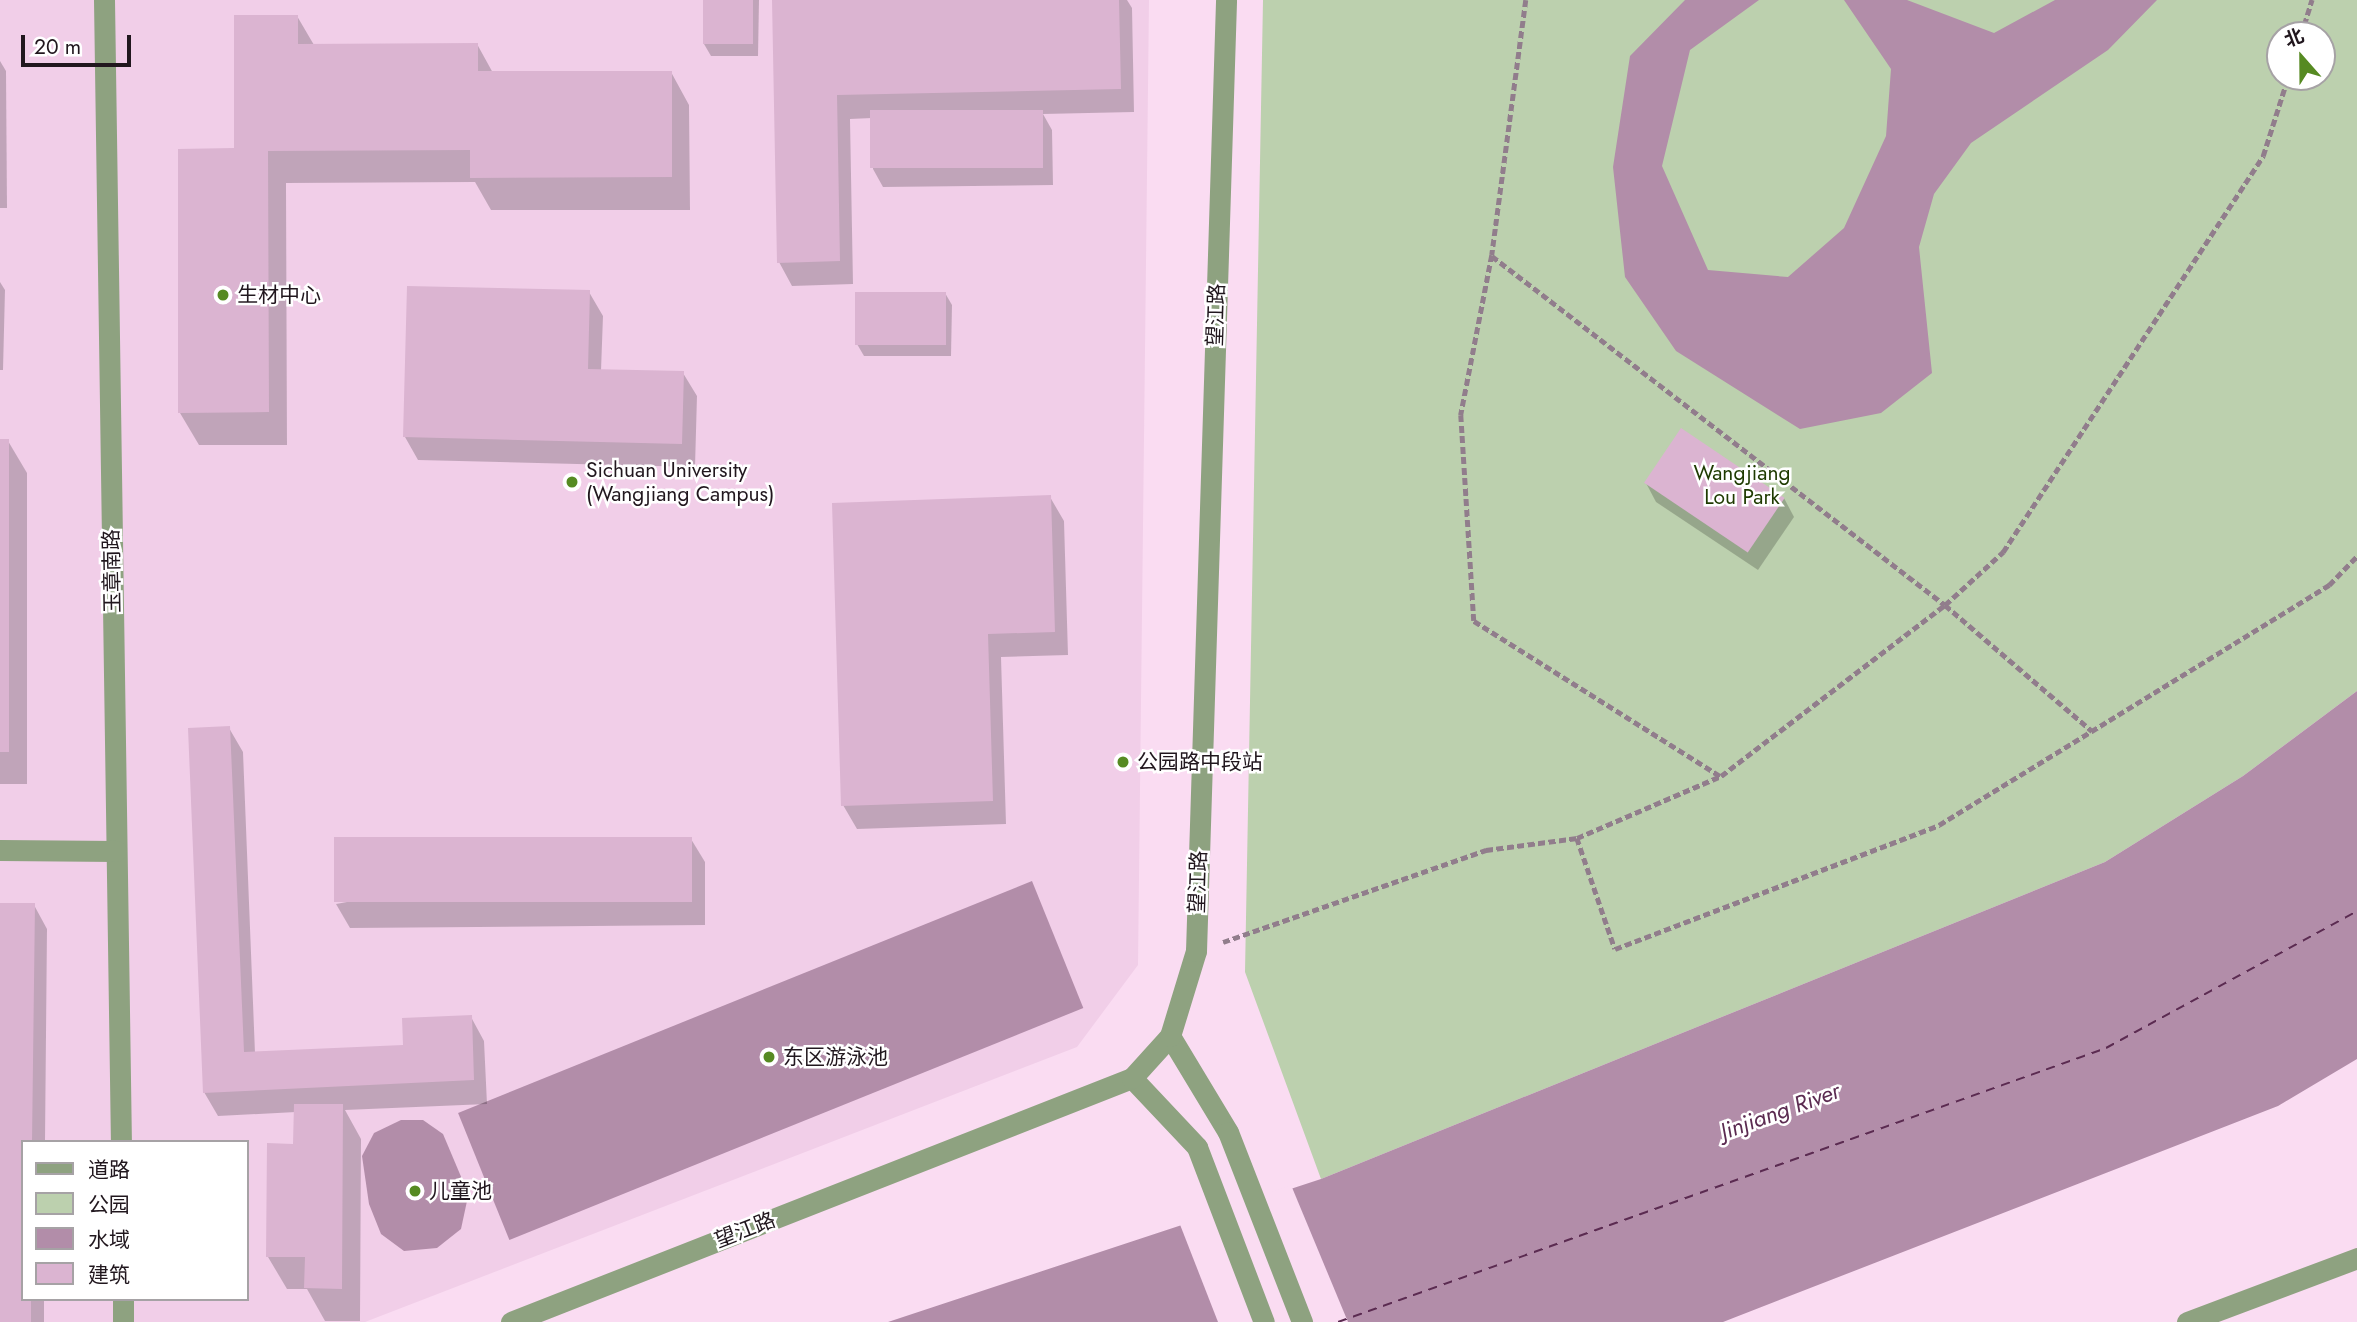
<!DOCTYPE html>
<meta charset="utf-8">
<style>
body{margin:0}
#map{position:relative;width:2357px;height:1322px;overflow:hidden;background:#fadcf2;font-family:Jost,"Noto Sans SC",sans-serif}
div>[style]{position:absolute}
.built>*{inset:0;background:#f1cee8}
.green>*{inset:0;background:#bcd0ae}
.water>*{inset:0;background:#b28da9;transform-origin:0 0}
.pier>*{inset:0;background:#fadcf2}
.shadow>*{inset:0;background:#0003}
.ferry>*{height:2px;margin-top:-1px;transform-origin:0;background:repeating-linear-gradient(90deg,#5b2b51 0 9px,transparent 0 16px)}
.building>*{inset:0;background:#dbb4d1;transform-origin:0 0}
.path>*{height:4.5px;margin-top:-2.25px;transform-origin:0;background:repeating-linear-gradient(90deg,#917d8c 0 7px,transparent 0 10.5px)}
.minor>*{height:21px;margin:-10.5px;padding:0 10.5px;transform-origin:10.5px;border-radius:10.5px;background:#8ea280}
.dots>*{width:19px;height:19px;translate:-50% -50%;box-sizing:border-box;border:4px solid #fff;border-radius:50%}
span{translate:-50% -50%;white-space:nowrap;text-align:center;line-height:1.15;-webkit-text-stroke:5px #fff;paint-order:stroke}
.poi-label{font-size:21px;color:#21171e}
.left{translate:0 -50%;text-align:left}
.street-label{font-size:21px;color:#21171e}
.park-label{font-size:21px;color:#1e3a00}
.water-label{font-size:23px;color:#5b2b51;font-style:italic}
.legend{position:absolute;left:21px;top:1140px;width:228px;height:161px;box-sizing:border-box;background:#fff;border:2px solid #a6a2a5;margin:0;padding:9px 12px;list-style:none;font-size:21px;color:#21171e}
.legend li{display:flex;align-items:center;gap:14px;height:35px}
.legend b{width:35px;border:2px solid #a6a2a5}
.north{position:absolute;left:2266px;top:21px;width:70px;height:70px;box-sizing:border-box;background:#fff;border:2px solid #a6a2a5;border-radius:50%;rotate:339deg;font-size:19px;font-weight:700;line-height:28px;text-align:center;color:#21171e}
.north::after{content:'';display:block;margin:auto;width:24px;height:32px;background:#568a22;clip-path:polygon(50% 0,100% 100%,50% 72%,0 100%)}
.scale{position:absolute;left:21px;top:35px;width:110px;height:32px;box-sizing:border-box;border:4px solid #21171e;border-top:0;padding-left:9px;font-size:21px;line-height:24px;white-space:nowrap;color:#21171e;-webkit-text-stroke:5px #fff;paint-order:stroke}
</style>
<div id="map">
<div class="built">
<i style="clip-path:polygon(evenodd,0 0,1149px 0,1138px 965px,1077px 1047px,365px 1322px,0 1322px,0 0,23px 1142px,247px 1142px,247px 1299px,23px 1299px,23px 1142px)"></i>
</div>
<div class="green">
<i style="clip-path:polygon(evenodd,1263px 0,2357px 0,2357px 691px,2243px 776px,2105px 862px,1321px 1179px,1245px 972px,1263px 0,2280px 35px,2322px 35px,2322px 77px,2280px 77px,2280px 35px)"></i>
</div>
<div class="water">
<i style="clip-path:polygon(1685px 0,1759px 0,1690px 50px,1662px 166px,1708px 270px,1788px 277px,1844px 228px,1886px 136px,1891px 69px,1844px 0,1907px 0,1994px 33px,2055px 0,2157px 0,2108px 50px,1971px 143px,1934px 194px,1919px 247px,1932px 373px,1881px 413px,1800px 429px,1676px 351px,1625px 277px,1613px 167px,1630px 56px)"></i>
<i style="clip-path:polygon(2357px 691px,2357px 1059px,2278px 1106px,1723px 1322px,888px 1322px,1321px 1179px,2105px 862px,2243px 776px)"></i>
<i style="left:1032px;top:881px;width:137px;height:619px;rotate:68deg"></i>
<i style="clip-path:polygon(401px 1120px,423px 1120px,443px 1134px,462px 1179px,467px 1201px,461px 1229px,437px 1248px,404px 1251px,381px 1234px,369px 1204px,362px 1156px,374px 1133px)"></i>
</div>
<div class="pier">
<i style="clip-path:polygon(1291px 1185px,1348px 1322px,1218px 1322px,1179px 1222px)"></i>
</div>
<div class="shadow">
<i style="clip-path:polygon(705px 0,759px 0,758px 56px,711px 56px,704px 44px)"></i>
<i style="clip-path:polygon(774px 0,1127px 0,1132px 8px,1134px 112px,1043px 114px,1052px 130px,1053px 185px,883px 187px,873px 169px,872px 118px,850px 119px,853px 284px,792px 286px,779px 262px)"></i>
<i style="clip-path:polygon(297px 16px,314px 45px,477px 44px,493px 73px,671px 72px,689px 105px,690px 210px,491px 210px,475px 182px,286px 183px,287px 445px,199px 445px,180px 413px,236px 150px)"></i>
<i style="clip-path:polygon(0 61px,6px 71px,7px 208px,0 208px)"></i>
<i style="clip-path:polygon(0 282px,5px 290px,3px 370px,0 370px)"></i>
<i style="clip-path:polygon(589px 292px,603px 316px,601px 371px,683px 373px,697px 396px,695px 467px,418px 460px,405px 437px)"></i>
<i style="clip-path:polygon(945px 293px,952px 305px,951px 356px,864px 356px,857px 344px)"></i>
<i style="clip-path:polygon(0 441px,8px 441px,27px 473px,27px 784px,0 784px)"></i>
<i style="clip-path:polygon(1646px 483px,1784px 498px,1794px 517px,1758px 570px,1656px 502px)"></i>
<i style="clip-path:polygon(1050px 497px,1064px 521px,1068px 655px,1001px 657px,1006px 824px,857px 829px,843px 805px)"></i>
<i style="clip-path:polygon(229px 728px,243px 752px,255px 1053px,405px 1046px,471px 1017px,484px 1041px,487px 1104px,345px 1110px,361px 1139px,360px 1321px,325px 1321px,307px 1289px,287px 1289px,268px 1257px,295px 1145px,296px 1112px,218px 1116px,204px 1092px)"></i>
<i style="clip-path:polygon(691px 839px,705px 862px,705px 925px,350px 928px,336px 904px)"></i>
<i style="clip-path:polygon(0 905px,34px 905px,47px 929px,45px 1142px,23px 1142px,23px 1299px,44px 1299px,44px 1322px,0 1322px)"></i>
</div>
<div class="ferry">
<i style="left:1338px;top:1322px;width:815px;rotate:-19.63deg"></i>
<i style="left:2106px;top:1048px;width:286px;rotate:-28.6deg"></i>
</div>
<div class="building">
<i style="left:703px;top:0;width:50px;height:44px"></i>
<i style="clip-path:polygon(772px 0,1119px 0,1121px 89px,837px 95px,840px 261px,777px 263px)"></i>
<i style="clip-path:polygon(234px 15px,298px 15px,298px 44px,478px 43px,478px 71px,672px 71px,672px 177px,470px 178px,470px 150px,268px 151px,269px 412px,178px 413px,178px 149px,234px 148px)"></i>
<i style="left:1043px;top:110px;width:58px;height:173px;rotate:90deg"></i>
<i style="clip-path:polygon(407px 286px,590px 290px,588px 369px,684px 371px,682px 444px,403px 437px)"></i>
<i style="left:855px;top:292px;width:91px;height:53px"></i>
<i style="left:1681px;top:428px;width:125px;height:66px;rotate:34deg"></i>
<i style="left:0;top:439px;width:9px;height:313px"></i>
<i style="clip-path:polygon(1051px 495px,1055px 632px,988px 634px,993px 801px,841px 806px,832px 503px)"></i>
<i style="clip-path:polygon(230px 726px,244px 1052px,403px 1045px,402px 1018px,472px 1015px,474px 1080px,203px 1093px,188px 728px)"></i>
<i style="left:692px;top:837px;width:65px;height:358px;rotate:90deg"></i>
<i style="clip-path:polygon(0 903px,35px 903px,32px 1142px,23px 1142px,23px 1299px,31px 1299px,31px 1322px,0 1322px)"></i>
<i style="clip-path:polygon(294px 1104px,343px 1104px,342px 1289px,304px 1288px,305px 1257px,266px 1257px,267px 1143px,293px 1144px)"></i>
</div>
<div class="path">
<i style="left:1526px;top:0;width:257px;rotate:97.6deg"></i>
<i style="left:1492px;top:255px;width:163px;rotate:101deg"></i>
<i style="left:1461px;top:415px;width:206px;rotate:86.4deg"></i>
<i style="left:1474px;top:621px;width:291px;rotate:32.2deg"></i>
<i style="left:2301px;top:35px;width:37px;rotate:-73deg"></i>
<i style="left:1492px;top:256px;width:572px;rotate:37.61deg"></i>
<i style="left:1945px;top:605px;width:194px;rotate:40.6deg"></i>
<i style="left:1577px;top:838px;width:117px;rotate:71.1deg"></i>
<i style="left:1615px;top:949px;width:347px;rotate:-20.9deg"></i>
<i style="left:1939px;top:825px;width:458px;rotate:-31.6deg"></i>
<i style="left:2329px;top:585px;width:40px;rotate:-46deg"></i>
<i style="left:1223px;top:942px;width:279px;rotate:-19.3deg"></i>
<i style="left:1486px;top:850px;width:92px;rotate:-7.5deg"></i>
<i style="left:1577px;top:838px;width:157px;rotate:-23.3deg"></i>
<i style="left:1721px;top:776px;width:282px;rotate:-37.4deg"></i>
<i style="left:1945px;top:605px;width:79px;rotate:-42.4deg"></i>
<i style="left:2003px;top:552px;width:474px;rotate:-56.7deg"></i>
<i style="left:2263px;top:156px;width:83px;rotate:-72.4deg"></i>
</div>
<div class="minor">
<i style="left:104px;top:0;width:1142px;rotate:89.15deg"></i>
<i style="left:0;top:850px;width:116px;rotate:0.5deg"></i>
<i style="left:1170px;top:1036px;width:112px;rotate:58.9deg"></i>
<i style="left:1228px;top:1132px;width:204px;rotate:68.7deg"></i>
<i style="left:1132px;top:1078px;width:95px;rotate:46.7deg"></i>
<i style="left:1197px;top:1147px;width:187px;rotate:69.1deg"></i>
<i style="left:123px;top:1299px;width:23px;rotate:90deg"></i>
<i style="left:511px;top:1322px;width:667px;rotate:-21.45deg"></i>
<i style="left:1132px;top:1078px;width:57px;rotate:-47.9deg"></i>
<i style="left:1170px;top:1036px;width:89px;rotate:-73deg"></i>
<i style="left:1196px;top:951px;width:951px;rotate:-88.19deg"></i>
<i style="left:2187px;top:1322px;width:182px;rotate:-20.6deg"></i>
</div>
<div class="dots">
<i style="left:223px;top:295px;background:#568a22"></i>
<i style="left:572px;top:482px;background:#568a22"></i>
<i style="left:1123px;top:762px;background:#568a22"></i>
<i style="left:769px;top:1057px;background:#568a22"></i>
<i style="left:415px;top:1191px;background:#568a22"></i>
</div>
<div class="poi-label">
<span class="left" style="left:237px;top:295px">生材中心</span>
<span class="left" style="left:586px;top:482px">Sichuan University<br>(Wangjiang Campus)</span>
<span class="left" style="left:1137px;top:762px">公园路中段站</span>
<span class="left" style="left:783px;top:1057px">东区游泳池</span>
<span class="left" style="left:429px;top:1191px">儿童池</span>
</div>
<div class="street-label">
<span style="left:1216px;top:315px;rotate:-88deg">望江路</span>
<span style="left:112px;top:571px;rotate:-91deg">玉章南路</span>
<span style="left:1198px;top:882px;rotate:-88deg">望江路</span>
<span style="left:745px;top:1230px;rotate:-21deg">望江路</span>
</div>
<div class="park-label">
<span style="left:1742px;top:485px">Wangjiang<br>Lou Park</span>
</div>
<div class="water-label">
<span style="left:1780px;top:1111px;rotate:-20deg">Jinjiang River</span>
</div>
<ul class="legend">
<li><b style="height:9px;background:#8ea280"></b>道路</li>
<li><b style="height:19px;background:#bcd0ae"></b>公园</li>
<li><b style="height:19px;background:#b28da9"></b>水域</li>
<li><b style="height:19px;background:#dbb4d1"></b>建筑</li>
</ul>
<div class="north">北</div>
<div class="scale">20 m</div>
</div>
